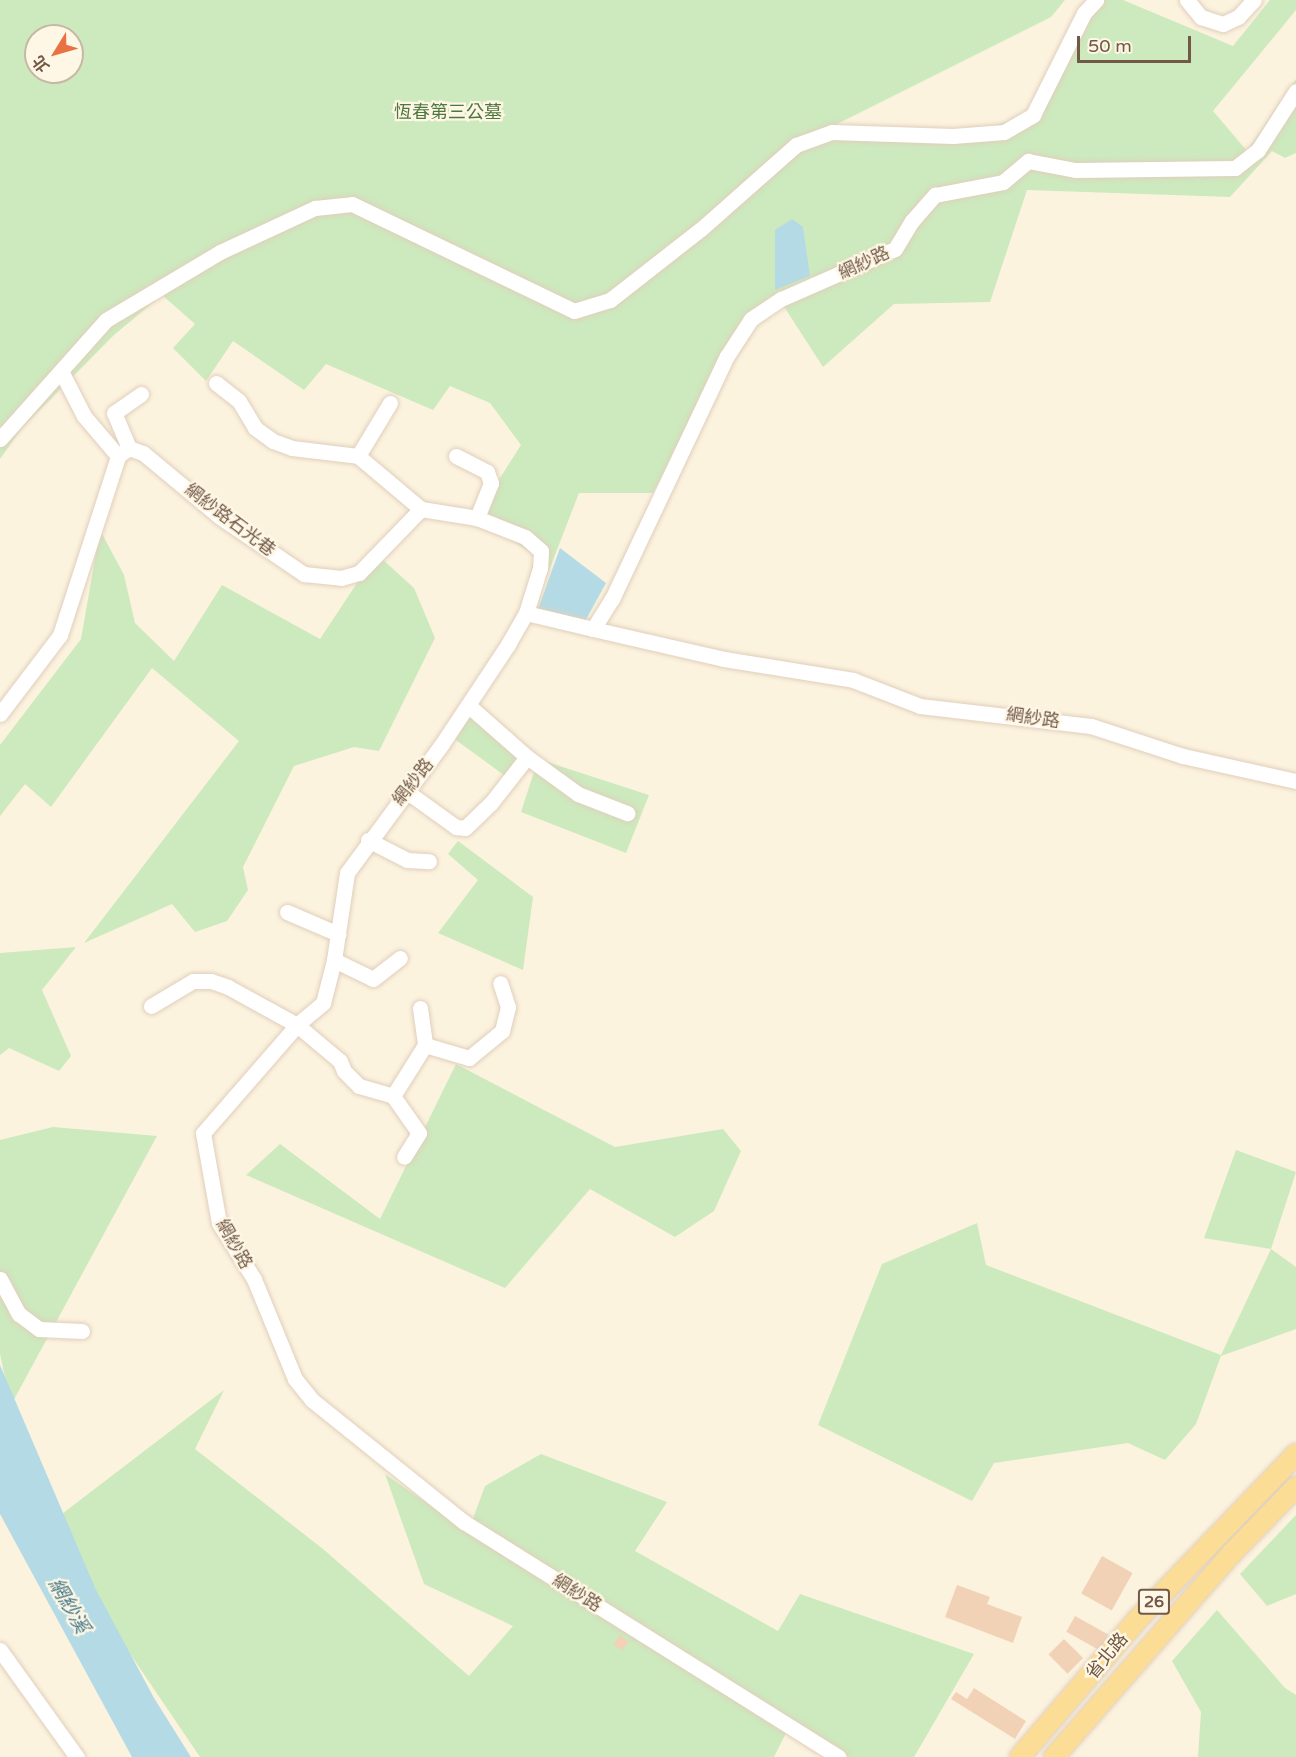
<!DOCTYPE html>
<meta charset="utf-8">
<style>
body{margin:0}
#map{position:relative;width:1296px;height:1757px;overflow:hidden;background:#fcf3df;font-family:"Varela Round","Noto Sans TC",sans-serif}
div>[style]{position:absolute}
.green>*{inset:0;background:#cde9be}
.water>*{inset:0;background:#b4dbe5}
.building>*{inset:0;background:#f2d2b7;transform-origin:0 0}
.roads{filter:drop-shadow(0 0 2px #e0cfbb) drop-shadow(0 0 2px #e0cfbb)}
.minor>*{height:15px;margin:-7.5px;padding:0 7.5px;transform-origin:7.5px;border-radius:7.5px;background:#fff}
.major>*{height:20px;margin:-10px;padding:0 10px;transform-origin:10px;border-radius:10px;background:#fcdd96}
span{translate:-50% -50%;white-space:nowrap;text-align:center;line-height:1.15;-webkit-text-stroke:4.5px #fff7e5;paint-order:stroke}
.shield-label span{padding:2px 4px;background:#fff7e5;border:2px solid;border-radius:4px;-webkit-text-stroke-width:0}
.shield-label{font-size:16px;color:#725947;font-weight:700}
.park-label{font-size:18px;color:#4c783f}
.street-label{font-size:18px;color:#725947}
.water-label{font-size:20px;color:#417686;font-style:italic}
.north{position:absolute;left:24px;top:24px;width:60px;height:60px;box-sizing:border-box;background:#fff7e5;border:2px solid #c7b8a6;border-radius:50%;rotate:233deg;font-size:16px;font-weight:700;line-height:24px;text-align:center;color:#725947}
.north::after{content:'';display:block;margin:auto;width:21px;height:27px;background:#e87242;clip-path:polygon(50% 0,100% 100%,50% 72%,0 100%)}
.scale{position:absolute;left:1077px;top:36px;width:114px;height:27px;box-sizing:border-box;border:3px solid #725947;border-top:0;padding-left:8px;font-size:18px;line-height:21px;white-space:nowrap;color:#725947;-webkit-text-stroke:4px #fff7e5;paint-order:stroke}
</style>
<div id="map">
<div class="green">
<i style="clip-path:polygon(evenodd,0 0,1065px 0,1051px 17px,803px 141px,832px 132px,953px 136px,1033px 115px,1097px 0,1123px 0,1233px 46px,1270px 0,1296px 0,1296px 10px,1213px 111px,1247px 151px,1296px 79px,1296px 153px,1285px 158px,1272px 151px,1230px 197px,1027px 190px,990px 302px,894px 304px,823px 367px,783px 305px,751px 322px,723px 356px,653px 493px,579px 493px,529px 622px,526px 590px,535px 555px,495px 530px,472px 522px,521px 445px,490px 403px,450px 386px,433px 410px,326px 364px,304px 390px,233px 341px,206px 381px,173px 348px,195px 324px,162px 295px,114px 335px,22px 428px,0 459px,0 0,36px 36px,72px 36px,72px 72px,36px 72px,36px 36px)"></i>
<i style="clip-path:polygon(100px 530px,124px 575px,135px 623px,174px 661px,222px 585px,320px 639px,361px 577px,382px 559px,414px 588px,435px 638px,379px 751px,354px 747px,294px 766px,243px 867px,248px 890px,227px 921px,195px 932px,172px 904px,84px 943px,239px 741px,152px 668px,51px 807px,25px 784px,0 816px,0 745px,81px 639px)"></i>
<i style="clip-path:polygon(468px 712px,538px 759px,649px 795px,626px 853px,521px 812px,534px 772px,515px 760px,508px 778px,449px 735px)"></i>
<i style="clip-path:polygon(458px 841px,533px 897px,523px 970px,438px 933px,478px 880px,448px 854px)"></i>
<i style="clip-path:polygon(76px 947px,42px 990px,71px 1056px,59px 1071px,9px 1048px,0 1055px,0 953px)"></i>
<i style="clip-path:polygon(456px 1064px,615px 1147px,723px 1129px,741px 1151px,714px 1211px,675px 1237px,590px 1189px,505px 1288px,246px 1175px,280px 1144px,380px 1219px)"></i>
<i style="clip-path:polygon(53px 1127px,157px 1136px,11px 1405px,0 1354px,0 1140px)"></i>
<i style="clip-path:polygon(1236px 1150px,1296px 1172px,1271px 1249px,1296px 1267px,1296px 1329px,1221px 1356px,1196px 1424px,1165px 1460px,1128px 1443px,994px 1463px,972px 1501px,818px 1425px,882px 1264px,977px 1223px,986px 1265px,1221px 1355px,1271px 1249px,1204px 1238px)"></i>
<i style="clip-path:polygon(224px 1390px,195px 1449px,323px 1549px,469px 1676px,513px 1626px,424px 1584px,385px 1474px,468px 1532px,485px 1486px,541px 1454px,667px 1502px,635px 1551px,778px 1631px,800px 1594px,974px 1654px,914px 1757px,844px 1757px,790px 1725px,774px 1757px,200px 1757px,97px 1605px,58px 1517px)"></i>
<i style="clip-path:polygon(1296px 1515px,1296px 1594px,1267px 1606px,1240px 1574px)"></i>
<i style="clip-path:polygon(1217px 1610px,1285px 1688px,1296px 1695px,1296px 1757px,1198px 1757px,1201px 1712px,1172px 1661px)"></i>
</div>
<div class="water">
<i style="clip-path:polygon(792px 219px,803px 227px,810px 276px,775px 290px,775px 230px)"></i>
<i style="clip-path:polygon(560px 548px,606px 583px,583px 625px,538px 609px)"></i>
<i style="clip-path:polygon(0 1365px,96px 1590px,154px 1698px,191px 1757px,132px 1757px,0 1514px)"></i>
</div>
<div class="building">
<i style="left:1102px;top:1556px;width:35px;height:43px;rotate:29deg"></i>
<i style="clip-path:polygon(957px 1585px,990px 1597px,987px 1604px,1022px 1617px,1013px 1643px,945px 1617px)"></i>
<i style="left:1075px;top:1616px;width:38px;height:18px;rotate:29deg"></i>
<i style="left:620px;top:1635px;width:11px;height:11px;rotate:38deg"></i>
<i style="left:1064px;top:1639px;width:27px;height:22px;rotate:45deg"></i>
<i style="clip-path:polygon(974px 1688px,1026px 1721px,1015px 1739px,951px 1699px,956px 1692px,967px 1699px)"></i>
</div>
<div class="roads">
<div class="minor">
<i style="left:1187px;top:0;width:22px;rotate:51deg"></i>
<i style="left:1201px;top:17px;width:23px;rotate:18deg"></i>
<i style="left:1223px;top:24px;width:17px;rotate:-25deg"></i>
<i style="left:1238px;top:17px;width:23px;rotate:-47deg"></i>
<i style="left:62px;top:373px;width:48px;rotate:62.9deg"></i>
<i style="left:84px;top:416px;width:52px;rotate:49.6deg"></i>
<i style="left:118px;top:456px;width:14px;rotate:-36deg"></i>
<i style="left:129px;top:448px;width:15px;rotate:20deg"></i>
<i style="left:143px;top:453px;width:100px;rotate:39.7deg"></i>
<i style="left:220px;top:517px;width:102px;rotate:34.2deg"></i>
<i style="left:304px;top:574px;width:37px;rotate:6deg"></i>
<i style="left:341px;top:578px;width:19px;rotate:-16deg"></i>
<i style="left:359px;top:573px;width:89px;rotate:-45.9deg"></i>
<i style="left:216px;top:383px;width:29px;rotate:38deg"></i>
<i style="left:239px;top:401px;width:31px;rotate:59deg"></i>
<i style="left:255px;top:428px;width:22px;rotate:36deg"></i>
<i style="left:273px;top:441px;width:20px;rotate:20deg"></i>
<i style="left:292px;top:448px;width:66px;rotate:6.9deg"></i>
<i style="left:358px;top:456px;width:82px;rotate:40.1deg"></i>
<i style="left:421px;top:509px;width:57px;rotate:9.1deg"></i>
<i style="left:477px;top:518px;width:52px;rotate:21.6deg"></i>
<i style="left:525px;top:537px;width:21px;rotate:41deg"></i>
<i style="left:541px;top:551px;width:17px;rotate:93deg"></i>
<i style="left:540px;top:568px;width:47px;rotate:107.3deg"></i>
<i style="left:526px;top:613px;width:34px;rotate:120deg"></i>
<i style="left:509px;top:643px;width:121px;rotate:123.6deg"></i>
<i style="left:442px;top:744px;width:160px;rotate:126.4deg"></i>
<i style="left:347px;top:873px;width:88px;rotate:98.5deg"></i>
<i style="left:334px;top:960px;width:44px;rotate:104.3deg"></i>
<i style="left:323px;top:1003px;width:34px;rotate:140deg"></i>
<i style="left:297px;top:1025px;width:143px;rotate:131deg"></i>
<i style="left:203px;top:1133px;width:91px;rotate:79.9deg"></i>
<i style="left:219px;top:1223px;width:66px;rotate:58deg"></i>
<i style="left:254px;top:1279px;width:108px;rotate:67.7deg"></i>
<i style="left:295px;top:1379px;width:27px;rotate:51deg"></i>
<i style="left:312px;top:1400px;width:195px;rotate:38.8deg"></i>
<i style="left:464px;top:1522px;width:442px;rotate:32.1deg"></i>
<i style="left:0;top:439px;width:159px;rotate:-48.3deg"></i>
<i style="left:106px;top:320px;width:133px;rotate:-30.8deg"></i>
<i style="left:220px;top:252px;width:105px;rotate:-24.9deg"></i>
<i style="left:315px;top:208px;width:37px;rotate:-6deg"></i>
<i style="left:352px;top:204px;width:246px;rotate:25.7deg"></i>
<i style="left:574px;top:311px;width:38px;rotate:-17deg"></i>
<i style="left:610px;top:300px;width:115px;rotate:-38deg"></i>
<i style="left:701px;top:229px;width:127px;rotate:-41.5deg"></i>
<i style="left:796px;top:145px;width:38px;rotate:-20deg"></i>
<i style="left:832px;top:132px;width:121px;rotate:1.9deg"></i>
<i style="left:953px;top:136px;width:51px;rotate:-4.5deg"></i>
<i style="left:1004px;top:132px;width:34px;rotate:-30deg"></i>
<i style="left:1033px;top:115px;width:114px;rotate:-63.4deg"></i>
<i style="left:1084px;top:13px;width:18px;rotate:-47deg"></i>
<i style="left:129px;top:448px;width:38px;rotate:-113deg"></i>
<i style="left:114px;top:413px;width:33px;rotate:-35deg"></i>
<i style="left:358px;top:456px;width:62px;rotate:-58.9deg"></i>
<i style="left:456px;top:456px;width:35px;rotate:27deg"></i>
<i style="left:487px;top:472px;width:12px;rotate:70deg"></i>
<i style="left:491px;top:483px;width:38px;rotate:112deg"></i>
<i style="left:526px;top:613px;width:69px;rotate:13.4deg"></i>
<i style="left:593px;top:629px;width:36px;rotate:-58deg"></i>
<i style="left:612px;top:599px;width:269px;rotate:-64.7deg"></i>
<i style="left:727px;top:356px;width:44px;rotate:-57deg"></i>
<i style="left:751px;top:319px;width:36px;rotate:-34deg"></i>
<i style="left:781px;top:299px;width:124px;rotate:-23.7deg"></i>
<i style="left:895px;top:249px;width:33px;rotate:-59deg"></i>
<i style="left:912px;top:221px;width:35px;rotate:-49deg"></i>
<i style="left:935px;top:195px;width:69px;rotate:-10.8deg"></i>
<i style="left:1003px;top:182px;width:33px;rotate:-40deg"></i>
<i style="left:1028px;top:161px;width:48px;rotate:10.8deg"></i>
<i style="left:1075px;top:170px;width:160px;rotate:-0.7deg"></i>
<i style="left:1235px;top:168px;width:29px;rotate:-38deg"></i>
<i style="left:1258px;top:150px;width:70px;rotate:-57.2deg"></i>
<i style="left:593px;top:629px;width:134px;rotate:12.9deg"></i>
<i style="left:724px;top:659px;width:131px;rotate:9.2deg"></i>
<i style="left:853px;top:680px;width:72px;rotate:21.2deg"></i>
<i style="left:920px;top:706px;width:172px;rotate:6.7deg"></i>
<i style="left:1091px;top:726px;width:97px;rotate:18.1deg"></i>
<i style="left:1183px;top:756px;width:116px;rotate:12.5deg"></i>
<i style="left:469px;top:706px;width:77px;rotate:41.3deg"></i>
<i style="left:527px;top:757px;width:63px;rotate:36deg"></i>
<i style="left:578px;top:794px;width:53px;rotate:21.2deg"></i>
<i style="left:0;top:714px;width:99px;rotate:-52.8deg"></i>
<i style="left:60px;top:635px;width:188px;rotate:-72deg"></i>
<i style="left:406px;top:791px;width:62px;rotate:35.8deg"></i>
<i style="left:456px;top:827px;width:9px;rotate:6deg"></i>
<i style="left:465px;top:828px;width:36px;rotate:-44deg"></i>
<i style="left:491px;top:803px;width:58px;rotate:-52deg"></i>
<i style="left:368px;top:840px;width:44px;rotate:27.1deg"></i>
<i style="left:407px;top:860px;width:22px;rotate:3deg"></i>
<i style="left:287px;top:912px;width:56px;rotate:23.3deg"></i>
<i style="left:334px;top:960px;width:43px;rotate:26deg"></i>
<i style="left:373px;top:979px;width:34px;rotate:-38deg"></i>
<i style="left:151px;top:1006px;width:49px;rotate:-30.8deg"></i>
<i style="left:193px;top:981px;width:18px"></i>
<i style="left:211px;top:981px;width:18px;rotate:19deg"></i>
<i style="left:228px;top:987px;width:79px;rotate:28.8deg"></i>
<i style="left:297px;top:1025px;width:56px;rotate:39.9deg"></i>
<i style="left:340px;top:1061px;width:11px;rotate:68deg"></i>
<i style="left:344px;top:1071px;width:21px;rotate:45deg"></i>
<i style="left:359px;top:1086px;width:35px;rotate:16deg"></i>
<i style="left:393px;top:1096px;width:60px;rotate:-57.9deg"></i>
<i style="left:425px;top:1045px;width:46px;rotate:16.5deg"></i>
<i style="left:469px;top:1058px;width:43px;rotate:-39.3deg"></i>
<i style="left:502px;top:1031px;width:25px;rotate:-76deg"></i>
<i style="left:508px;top:1007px;width:25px;rotate:-108deg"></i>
<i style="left:420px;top:1008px;width:37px;rotate:82deg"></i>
<i style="left:393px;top:1096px;width:45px;rotate:54.9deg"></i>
<i style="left:419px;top:1133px;width:28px;rotate:122deg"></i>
<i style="left:0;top:1279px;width:40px;rotate:62deg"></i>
<i style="left:19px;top:1314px;width:25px;rotate:37deg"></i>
<i style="left:39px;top:1329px;width:43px;rotate:2.7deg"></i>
<i style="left:0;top:1650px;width:132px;rotate:54.3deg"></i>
</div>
<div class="major">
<i style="left:1020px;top:1757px;width:180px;rotate:-49.5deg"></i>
<i style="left:1137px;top:1620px;width:230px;rotate:-46.2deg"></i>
<i style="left:1054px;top:1757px;width:271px;rotate:-48.9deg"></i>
<i style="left:1232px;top:1553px;width:92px;rotate:-45.9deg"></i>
</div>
</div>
<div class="shield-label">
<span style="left:1154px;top:1602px">26</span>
</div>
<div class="park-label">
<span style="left:448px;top:112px">恆春第三公墓</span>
</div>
<div class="street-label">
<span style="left:864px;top:263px;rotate:-25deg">網紗路</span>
<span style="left:230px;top:520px;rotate:37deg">網紗路石光巷</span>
<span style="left:1033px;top:718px;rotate:8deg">網紗路</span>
<span style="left:413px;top:782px;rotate:-52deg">網紗路</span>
<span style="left:234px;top:1244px;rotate:60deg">網紗路</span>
<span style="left:577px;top:1593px;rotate:32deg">網紗路</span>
<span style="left:1107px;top:1656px;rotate:-50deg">省北路</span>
</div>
<div class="water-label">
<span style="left:68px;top:1606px;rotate:60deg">網紗溪</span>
</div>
<div class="north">北</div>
<div class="scale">50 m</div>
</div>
